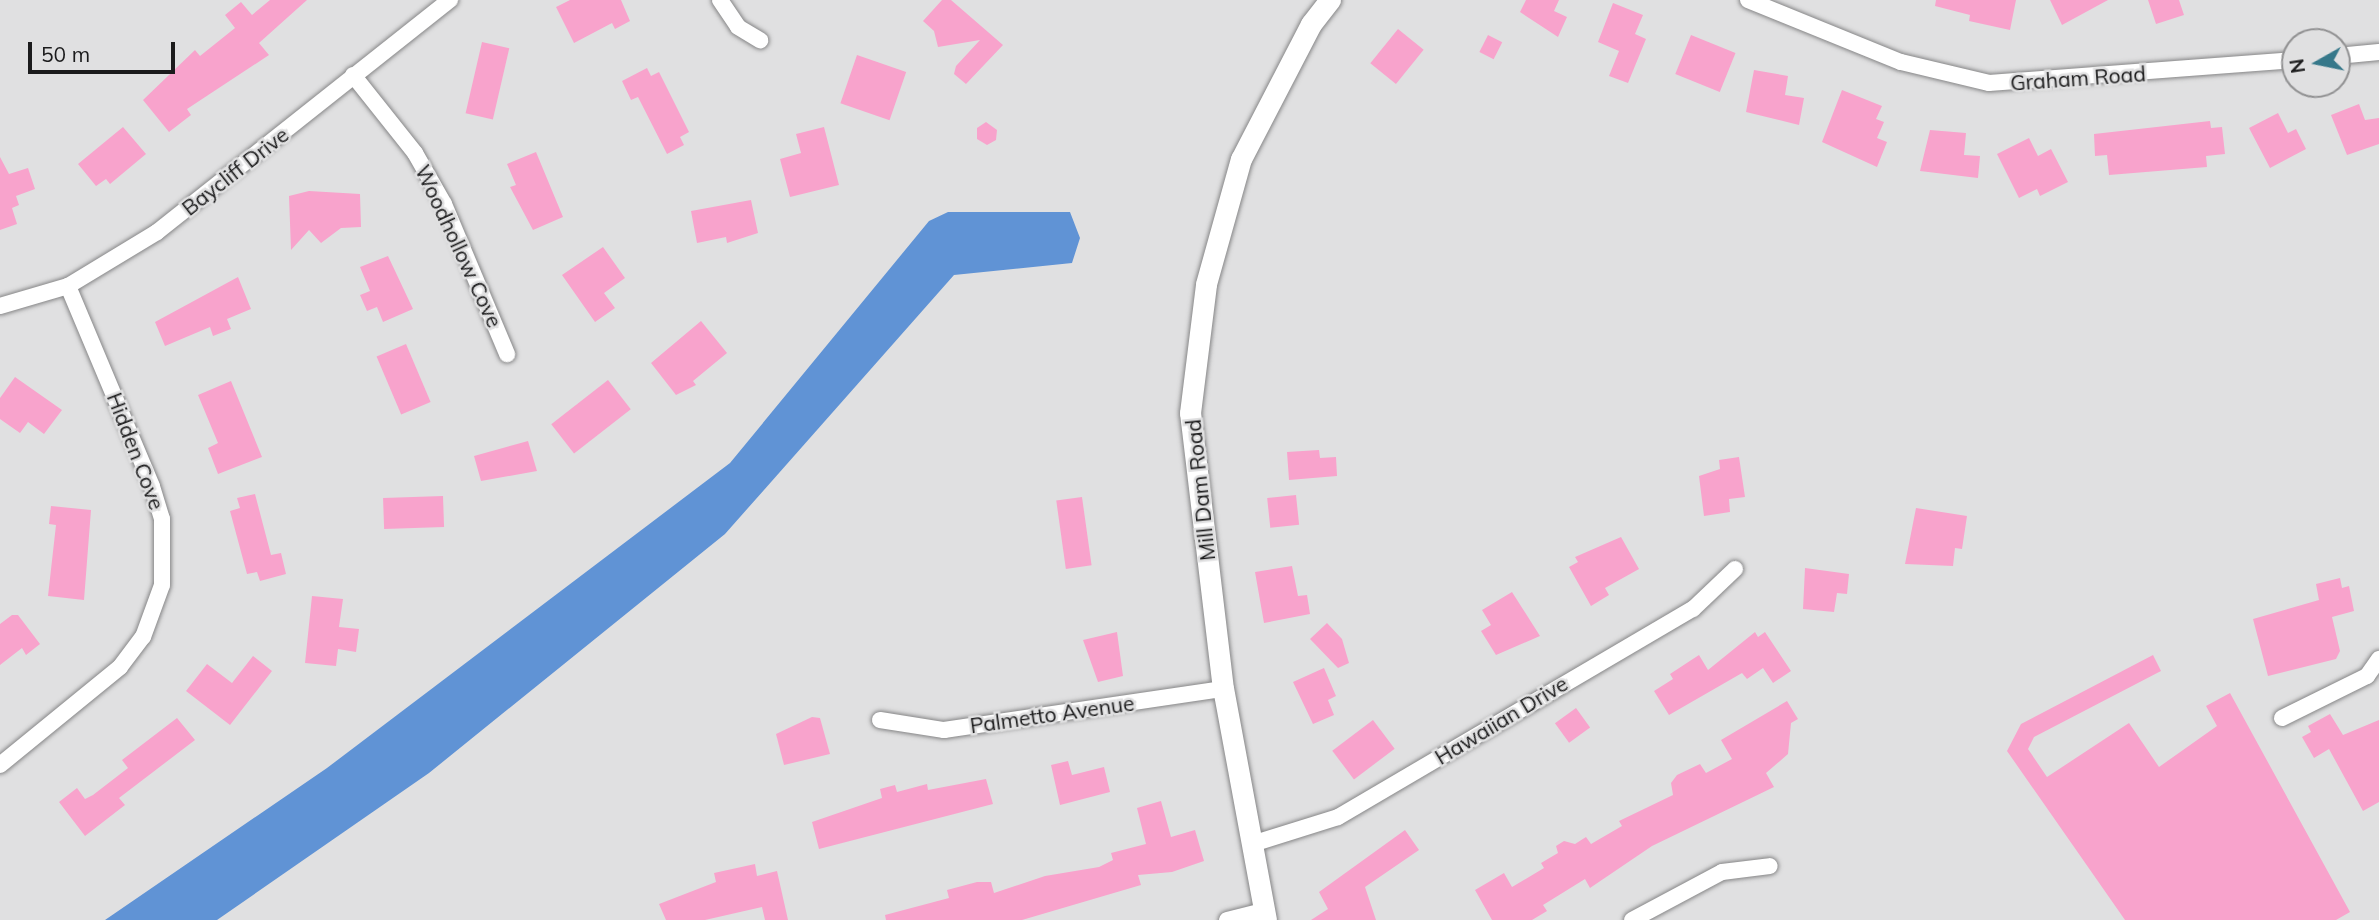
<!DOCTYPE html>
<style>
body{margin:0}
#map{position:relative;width:2379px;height:920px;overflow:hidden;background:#e0e0e1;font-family:Mulish,sans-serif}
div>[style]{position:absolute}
.water>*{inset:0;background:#6093d5}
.building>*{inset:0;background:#f8a3cc;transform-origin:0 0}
.roads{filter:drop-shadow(0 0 2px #868687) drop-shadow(0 0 2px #868687)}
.street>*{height:16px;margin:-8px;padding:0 8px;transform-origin:8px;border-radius:8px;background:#fff}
.secondary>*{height:21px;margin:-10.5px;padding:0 10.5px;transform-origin:10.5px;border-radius:10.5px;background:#fff}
span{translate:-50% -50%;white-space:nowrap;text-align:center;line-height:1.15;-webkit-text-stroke:5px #e0e0e1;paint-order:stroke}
.street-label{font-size:21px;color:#1b1b1c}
.north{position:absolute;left:2281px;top:28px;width:70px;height:70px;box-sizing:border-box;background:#e0e0e1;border:2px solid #919192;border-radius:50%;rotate:261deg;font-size:19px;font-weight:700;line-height:28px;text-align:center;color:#1b1b1c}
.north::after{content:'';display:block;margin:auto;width:24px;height:32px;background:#36788a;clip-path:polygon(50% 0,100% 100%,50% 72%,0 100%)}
.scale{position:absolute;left:28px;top:42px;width:147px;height:32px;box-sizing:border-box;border:4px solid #1b1b1c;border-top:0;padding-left:9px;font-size:21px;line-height:24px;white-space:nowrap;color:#1b1b1c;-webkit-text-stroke:5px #e0e0e1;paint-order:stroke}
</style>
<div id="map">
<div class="water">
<i style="clip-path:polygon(948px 212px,1070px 212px,1080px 238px,1072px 263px,954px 275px,725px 534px,429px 773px,217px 920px,105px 920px,327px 768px,730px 463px,929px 221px)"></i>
</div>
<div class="building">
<i style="clip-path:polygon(270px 0,307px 0,259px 43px,269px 55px,187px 109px,191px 115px,169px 132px,143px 100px,195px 50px,200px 56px,235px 28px,225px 15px,241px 2px,252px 15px)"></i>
<i style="clip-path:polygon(570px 0,621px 0,630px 21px,615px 29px,612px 23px,574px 43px,556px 7px)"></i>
<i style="clip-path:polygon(942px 0,951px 0,1003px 45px,966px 84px,954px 74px,956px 66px,980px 40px,938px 47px,934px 31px,923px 21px)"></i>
<i style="clip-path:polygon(1526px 0,1559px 0,1554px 11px,1567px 17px,1558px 37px,1520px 12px)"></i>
<i style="clip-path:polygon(1936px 0,2016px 0,2010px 30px,1969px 21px,1970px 15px,1935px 6px)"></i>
<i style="clip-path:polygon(2050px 0,2108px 0,2062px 25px)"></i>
<i style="clip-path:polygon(2148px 0,2179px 0,2184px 15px,2156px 24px)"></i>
<i style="clip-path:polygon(1613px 3px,1643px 15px,1635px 34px,1646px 39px,1628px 83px,1609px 76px,1619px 51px,1598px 42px)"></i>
<i style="left:1398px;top:29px;width:33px;height:44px;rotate:39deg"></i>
<i style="left:1488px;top:35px;width:16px;height:19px;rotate:27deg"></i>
<i style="left:1691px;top:35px;width:48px;height:42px;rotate:22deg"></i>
<i style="left:482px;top:42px;width:28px;height:73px;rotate:13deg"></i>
<i style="left:857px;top:55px;width:52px;height:51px;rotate:19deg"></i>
<i style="clip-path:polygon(647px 68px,651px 76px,659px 72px,689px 132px,680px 137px,684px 145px,667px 154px,638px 97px,631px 100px,622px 81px)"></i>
<i style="clip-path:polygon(1754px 70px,1788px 76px,1785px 95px,1804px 98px,1799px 125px,1746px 112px)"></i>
<i style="clip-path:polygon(1842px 90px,1882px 106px,1876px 119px,1884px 122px,1877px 138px,1887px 142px,1877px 167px,1822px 142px)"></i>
<i style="clip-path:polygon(2359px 104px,2365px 120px,2379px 118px,2379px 144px,2347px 155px,2331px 115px)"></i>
<i style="clip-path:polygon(2278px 113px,2288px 133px,2296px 129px,2306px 149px,2270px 168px,2249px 128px)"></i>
<i style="clip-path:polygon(2210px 121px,2211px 128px,2222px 127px,2225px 154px,2206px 156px,2207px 167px,2109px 175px,2107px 155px,2095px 156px,2094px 134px)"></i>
<i style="clip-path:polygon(986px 122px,997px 130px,996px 140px,987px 145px,977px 139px,977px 128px)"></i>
<i style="clip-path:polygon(123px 127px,146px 154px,110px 184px,106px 179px,96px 186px,78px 164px)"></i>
<i style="clip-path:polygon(824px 127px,839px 185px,790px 197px,780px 159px,801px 153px,796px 134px)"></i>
<i style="clip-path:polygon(1930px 130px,1966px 133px,1964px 155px,1980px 156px,1978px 178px,1920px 171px)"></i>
<i style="clip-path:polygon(2029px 138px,2038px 156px,2051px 149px,2068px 182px,2040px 196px,2037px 189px,2019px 198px,1997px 154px)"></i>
<i style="clip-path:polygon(536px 152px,563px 217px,533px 230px,510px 187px,516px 185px,507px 164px)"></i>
<i style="clip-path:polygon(0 157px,9px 174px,28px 168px,35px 189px,16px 196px,19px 205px,12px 208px,17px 224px,0 230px)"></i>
<i style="clip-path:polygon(309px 191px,360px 194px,361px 227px,341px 228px,321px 243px,309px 230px,291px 250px,289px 196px)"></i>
<i style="clip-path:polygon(751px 200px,758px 233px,727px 243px,726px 237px,697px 243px,691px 211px)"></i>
<i style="clip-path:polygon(603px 247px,625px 278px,604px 293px,615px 308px,595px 322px,562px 275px)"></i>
<i style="clip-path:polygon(388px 256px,413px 309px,383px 322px,377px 307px,367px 311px,360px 295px,370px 291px,360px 267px)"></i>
<i style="clip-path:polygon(238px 277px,251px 309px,227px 319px,231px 329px,213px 336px,210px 327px,165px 346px,155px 322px)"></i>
<i style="clip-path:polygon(701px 321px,727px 353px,693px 381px,696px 385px,676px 395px,651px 363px)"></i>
<i style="left:406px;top:344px;width:63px;height:32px;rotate:67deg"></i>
<i style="clip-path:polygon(15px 377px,62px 410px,44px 434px,28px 422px,20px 433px,0 419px,0 398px)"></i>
<i style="left:608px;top:380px;width:37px;height:72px;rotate:52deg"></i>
<i style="clip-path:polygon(231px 381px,262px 457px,218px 474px,208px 448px,218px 443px,198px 395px)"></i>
<i style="clip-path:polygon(528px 441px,537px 471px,481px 481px,474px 456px)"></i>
<i style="clip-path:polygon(1319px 450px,1320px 458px,1336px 457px,1337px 476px,1289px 480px,1287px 452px)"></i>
<i style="clip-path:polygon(1739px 457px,1745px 497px,1729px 499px,1730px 512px,1704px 516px,1699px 476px,1720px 469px,1719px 460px)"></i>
<i style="clip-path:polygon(255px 494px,271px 555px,281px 553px,286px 574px,260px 581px,257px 572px,247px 574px,230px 511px,240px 508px,237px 498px)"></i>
<i style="left:1296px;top:495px;width:30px;height:29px;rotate:84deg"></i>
<i style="left:443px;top:496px;width:31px;height:60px;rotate:88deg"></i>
<i style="left:1082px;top:497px;width:69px;height:26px;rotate:82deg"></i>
<i style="clip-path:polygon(51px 506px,91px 510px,84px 600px,48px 596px,56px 525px,49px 524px)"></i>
<i style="clip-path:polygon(1916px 508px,1967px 516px,1962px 549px,1955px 548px,1953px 566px,1905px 564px)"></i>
<i style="clip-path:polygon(1621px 537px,1639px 569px,1605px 588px,1609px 595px,1591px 606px,1569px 567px,1578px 562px,1575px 557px)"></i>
<i style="clip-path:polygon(1292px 566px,1298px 596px,1307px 595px,1310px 614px,1264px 623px,1255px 572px)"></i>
<i style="clip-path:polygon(1805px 568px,1849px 574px,1847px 594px,1837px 593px,1834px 612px,1803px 609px)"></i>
<i style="clip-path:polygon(2340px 578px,2342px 588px,2349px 586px,2354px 611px,2332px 617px,2340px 651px,2336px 659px,2268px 676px,2253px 619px,2319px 600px,2316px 584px)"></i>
<i style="clip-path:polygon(1512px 592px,1540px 636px,1496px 655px,1481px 631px,1491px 625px,1482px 610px)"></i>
<i style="clip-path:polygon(312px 596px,343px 599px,339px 627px,359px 629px,356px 652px,338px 649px,336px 666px,305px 663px)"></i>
<i style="clip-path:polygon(12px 615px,18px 615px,40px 644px,26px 655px,22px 648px,0 665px,0 624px)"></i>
<i style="clip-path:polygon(1327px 623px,1342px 639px,1349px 663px,1338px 668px,1310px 639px)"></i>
<i style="clip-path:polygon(1117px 632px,1123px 676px,1098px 682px,1083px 640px)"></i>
<i style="clip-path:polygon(1755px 632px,1758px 637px,1765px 632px,1791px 671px,1773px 683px,1763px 668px,1747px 679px,1742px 673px,1669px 715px,1654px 691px,1673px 679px,1670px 674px,1699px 655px,1708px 670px)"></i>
<i style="clip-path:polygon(2153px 655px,2161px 671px,2034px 737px,2028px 749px,2047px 777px,2129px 723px,2159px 767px,2217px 726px,2206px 706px,2230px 693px,2350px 912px,2336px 920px,2125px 920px,2007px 751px,2021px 724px)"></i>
<i style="clip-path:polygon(253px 656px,272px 671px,230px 725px,186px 691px,207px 664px,232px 683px)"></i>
<i style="clip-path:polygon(1324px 668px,1336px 696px,1328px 700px,1334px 715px,1313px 724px,1293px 682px)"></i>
<i style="clip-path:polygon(1787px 701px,1798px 719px,1791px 723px,1788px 754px,1766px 773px,1774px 787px,1652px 846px,1590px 888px,1585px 879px,1543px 905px,1547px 911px,1532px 920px,1492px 920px,1475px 890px,1504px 873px,1512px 887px,1544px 868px,1541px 863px,1558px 853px,1556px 846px,1564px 841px,1575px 844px,1586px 837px,1591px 844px,1622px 826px,1619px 821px,1673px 795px,1671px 783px,1677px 775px,1700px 764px,1706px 773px,1732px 759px,1721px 740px)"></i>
<i style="left:1576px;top:708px;width:24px;height:26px;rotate:54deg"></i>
<i style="clip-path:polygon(2330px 714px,2343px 735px,2379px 720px,2379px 802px,2363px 811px,2329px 749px,2314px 758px,2302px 737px,2311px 732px,2308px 726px)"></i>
<i style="clip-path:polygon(812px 717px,820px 718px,830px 754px,784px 765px,776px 734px)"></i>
<i style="clip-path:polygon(177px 718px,195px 740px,119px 798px,125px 805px,85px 836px,59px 802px,77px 788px,85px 799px,93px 795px,128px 768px,122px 760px)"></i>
<i style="left:1373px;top:720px;width:36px;height:51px;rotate:53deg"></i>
<i style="clip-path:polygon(1068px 761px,1072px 775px,1104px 767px,1110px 792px,1060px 805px,1051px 765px)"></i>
<i style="clip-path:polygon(986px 779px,993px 804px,819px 849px,812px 822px,882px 798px,880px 789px,895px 785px,897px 792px,927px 784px,928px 790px)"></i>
<i style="clip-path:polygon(1161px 801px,1171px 837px,1195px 830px,1204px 861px,1172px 872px,1138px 875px,1141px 885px,1022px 920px,886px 920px,885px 915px,949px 898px,947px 890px,977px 882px,991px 882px,994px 893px,1045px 876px,1099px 867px,1113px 860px,1111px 853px,1146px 844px,1137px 808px)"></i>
<i style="clip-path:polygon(1405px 830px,1419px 850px,1365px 887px,1376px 920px,1311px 920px,1328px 909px,1319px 892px)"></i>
<i style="clip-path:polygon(755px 864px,757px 876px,777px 871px,788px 920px,765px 920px,762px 907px,705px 920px,666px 920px,659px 904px,716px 882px,714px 873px)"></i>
</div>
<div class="roads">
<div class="street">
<i style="left:720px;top:0;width:32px;rotate:56deg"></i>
<i style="left:738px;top:27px;width:26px;rotate:31deg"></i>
<i style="left:1748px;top:0;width:165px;rotate:22.1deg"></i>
<i style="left:1901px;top:62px;width:90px;rotate:13.4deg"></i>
<i style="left:1989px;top:83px;width:307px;rotate:-4.3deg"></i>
<i style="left:2337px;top:56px;width:42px;rotate:-5.4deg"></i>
<i style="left:353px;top:75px;width:100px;rotate:51.5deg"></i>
<i style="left:415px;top:153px;width:59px;rotate:60.4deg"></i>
<i style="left:444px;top:204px;width:163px;rotate:67.2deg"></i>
<i style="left:0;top:306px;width:71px;rotate:-16.4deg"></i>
<i style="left:68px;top:286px;width:104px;rotate:-31.2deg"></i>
<i style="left:157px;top:232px;width:374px;rotate:-38.4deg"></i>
<i style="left:2282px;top:718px;width:95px;rotate:-26.3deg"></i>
<i style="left:2367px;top:676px;width:21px;rotate:-55deg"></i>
<i style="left:880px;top:720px;width:65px;rotate:8.9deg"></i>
<i style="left:944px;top:730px;width:282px;rotate:-8.4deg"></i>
<i style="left:0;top:765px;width:155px;rotate:-39.2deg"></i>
<i style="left:120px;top:667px;width:38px;rotate:-53deg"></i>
<i style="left:143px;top:637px;width:55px;rotate:-69.9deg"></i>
<i style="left:162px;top:585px;width:66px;rotate:-90deg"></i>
<i style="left:162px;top:519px;width:34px;rotate:-107deg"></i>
<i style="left:152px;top:486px;width:217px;rotate:-112.8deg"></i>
<i style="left:1252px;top:844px;width:90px;rotate:-17.4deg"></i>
<i style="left:1338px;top:817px;width:411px;rotate:-30.4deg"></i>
<i style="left:1693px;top:609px;width:58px;rotate:-43.6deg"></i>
<i style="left:1227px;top:920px;width:38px;rotate:-14deg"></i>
<i style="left:1632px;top:920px;width:102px;rotate:-28.1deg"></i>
<i style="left:1722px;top:872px;width:48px;rotate:-7.1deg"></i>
</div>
<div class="secondary">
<i style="left:1266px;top:920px;width:235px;rotate:-100.5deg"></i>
<i style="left:1223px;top:689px;width:278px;rotate:-96.8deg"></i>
<i style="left:1190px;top:413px;width:130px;rotate:-82.9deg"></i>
<i style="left:1206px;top:284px;width:130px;rotate:-74.4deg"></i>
<i style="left:1241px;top:159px;width:152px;rotate:-62.6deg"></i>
<i style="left:1311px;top:24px;width:31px;rotate:-52deg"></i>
</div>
</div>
<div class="street-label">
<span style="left:2078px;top:78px;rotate:-4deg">Graham Road</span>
<span style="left:235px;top:171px;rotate:-38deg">Baycliff Drive</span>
<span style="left:459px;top:246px;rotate:65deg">Woodhollow Cove</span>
<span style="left:136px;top:451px;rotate:69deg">Hidden Cove</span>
<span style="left:1200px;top:490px;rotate:-96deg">Mill Dam Road</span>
<span style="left:1052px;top:714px;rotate:-8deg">Palmetto Avenue</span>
<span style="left:1501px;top:720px;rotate:-31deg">Hawaiian Drive</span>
</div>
<div class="north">N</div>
<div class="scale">50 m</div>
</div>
